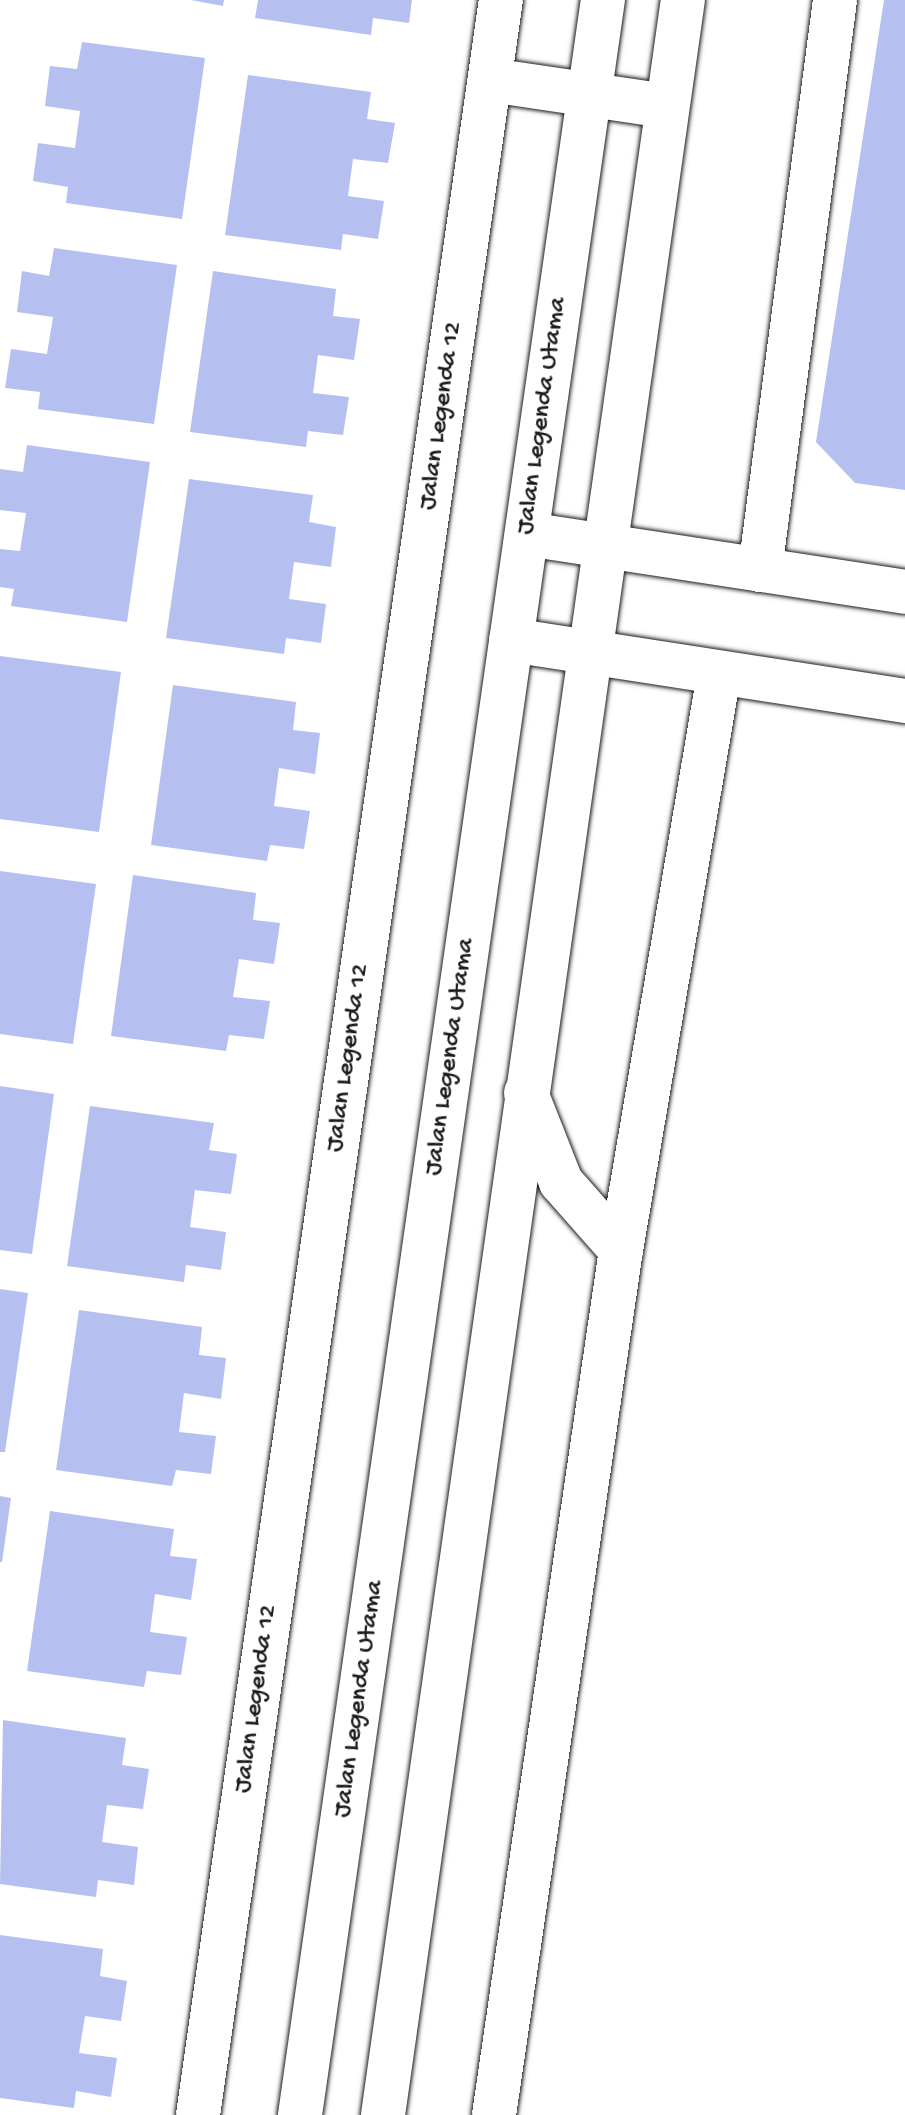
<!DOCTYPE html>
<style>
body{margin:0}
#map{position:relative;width:905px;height:2115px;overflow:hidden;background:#fff;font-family:"Gochi Hand",sans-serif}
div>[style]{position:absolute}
.building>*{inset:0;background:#b5c0f1}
.roads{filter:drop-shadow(0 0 2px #1c1c1c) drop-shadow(0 0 2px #1c1c1c)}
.street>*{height:44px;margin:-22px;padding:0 22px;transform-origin:22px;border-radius:22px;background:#fff}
.secondary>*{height:44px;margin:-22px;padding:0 22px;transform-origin:22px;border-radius:22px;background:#fff}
span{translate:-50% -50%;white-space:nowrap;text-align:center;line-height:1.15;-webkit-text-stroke:6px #fff;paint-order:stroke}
.street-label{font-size:26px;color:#1c1c1c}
</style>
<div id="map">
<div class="building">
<i style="clip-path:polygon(191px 0,224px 0,223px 6px)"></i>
<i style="clip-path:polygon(258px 0,412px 0,409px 23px,373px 18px,371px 35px,255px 18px)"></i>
<i style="clip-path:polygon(884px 0,905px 0,905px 490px,855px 483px,816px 442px)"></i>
<i style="clip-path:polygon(82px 42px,205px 58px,182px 219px,66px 203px,68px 187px,33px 181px,38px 143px,75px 148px,80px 111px,45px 106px,50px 66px,77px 69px)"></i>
<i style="clip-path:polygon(248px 75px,371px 92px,367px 119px,395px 123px,388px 163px,353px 159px,348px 196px,384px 201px,378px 239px,343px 234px,341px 250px,225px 235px)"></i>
<i style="clip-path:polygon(54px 248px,177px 265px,154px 424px,38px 409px,40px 392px,5px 388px,11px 349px,47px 354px,53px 317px,17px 312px,22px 271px,49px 276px)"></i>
<i style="clip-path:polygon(213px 271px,336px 289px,333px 316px,360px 319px,354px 360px,318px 355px,313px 393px,349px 397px,343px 435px,308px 431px,306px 447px,190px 432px)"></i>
<i style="clip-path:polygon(27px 445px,150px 462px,127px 622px,11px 606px,14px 589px,0 587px,0 549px,20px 551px,26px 513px,0 510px,0 469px,23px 472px)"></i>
<i style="clip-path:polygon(189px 479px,313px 495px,309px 522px,336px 527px,331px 567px,294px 562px,289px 599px,326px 604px,321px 643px,286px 638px,284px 654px,166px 638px)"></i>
<i style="clip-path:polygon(0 656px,121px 672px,99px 832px,0 819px)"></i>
<i style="clip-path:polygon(173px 685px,296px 702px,293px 730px,320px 733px,315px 774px,279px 768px,274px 806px,310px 811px,304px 849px,270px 845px,267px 861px,151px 845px)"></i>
<i style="clip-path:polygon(0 871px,96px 884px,73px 1044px,0 1034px)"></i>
<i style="clip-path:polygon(133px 875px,256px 893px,253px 920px,280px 923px,274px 964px,239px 959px,233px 997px,270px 1001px,264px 1039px,229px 1035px,226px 1051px,111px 1036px)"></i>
<i style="clip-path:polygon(0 1086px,54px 1094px,32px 1254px,0 1250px)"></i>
<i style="clip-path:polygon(90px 1106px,214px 1123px,209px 1150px,237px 1154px,231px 1194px,195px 1190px,190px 1227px,226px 1232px,221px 1270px,186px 1265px,184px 1282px,67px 1266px)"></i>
<i style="clip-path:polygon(0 1289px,28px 1293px,5px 1452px,0 1452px)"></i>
<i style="clip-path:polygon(79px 1310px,202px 1327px,199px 1355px,226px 1358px,221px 1399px,184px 1393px,179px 1432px,216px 1436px,211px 1474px,176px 1470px,172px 1486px,56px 1470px)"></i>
<i style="clip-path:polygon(0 1496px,11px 1498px,2px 1562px,0 1562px)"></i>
<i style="clip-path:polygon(50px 1511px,174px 1529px,170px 1556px,197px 1559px,191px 1600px,155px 1594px,150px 1632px,187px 1637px,181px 1675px,147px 1671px,144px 1687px,27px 1671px)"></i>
<i style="clip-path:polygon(3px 1720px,126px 1738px,122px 1765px,149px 1769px,143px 1809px,107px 1805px,102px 1842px,138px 1847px,134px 1885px,98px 1880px,96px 1897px,0 1884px)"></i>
<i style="clip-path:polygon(0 1935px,103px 1949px,100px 1976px,127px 1981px,121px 2021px,85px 2016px,79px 2053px,117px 2058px,111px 2097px,76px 2091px,74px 2108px,0 2098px)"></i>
</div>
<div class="roads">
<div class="street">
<i style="left:490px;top:80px;width:179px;rotate:8.4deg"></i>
<i style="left:527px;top:534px;width:382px;rotate:8.7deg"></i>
<i style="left:760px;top:570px;width:575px;rotate:-82.5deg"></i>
<i style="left:511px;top:640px;width:399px;rotate:8.8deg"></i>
<i style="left:526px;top:1093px;width:96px;rotate:68.5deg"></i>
<i style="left:561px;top:1182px;width:91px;rotate:48.6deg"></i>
<i style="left:198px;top:2115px;width:2137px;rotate:-81.85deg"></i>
<i style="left:494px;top:2115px;width:874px;rotate:-81.65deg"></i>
<i style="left:621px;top:1250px;width:584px;rotate:-80.34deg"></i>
</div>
<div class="secondary">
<i style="left:300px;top:2115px;width:2137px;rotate:-81.85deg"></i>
<i style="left:383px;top:2115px;width:2136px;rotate:-81.93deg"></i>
</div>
</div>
<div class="street-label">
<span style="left:442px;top:416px;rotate:-82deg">Jalan Legenda 12</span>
<span style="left:543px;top:416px;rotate:-82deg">Jalan Legenda Utama</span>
<span style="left:451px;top:1057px;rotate:-82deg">Jalan Legenda Utama</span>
<span style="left:349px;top:1058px;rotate:-82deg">Jalan Legenda 12</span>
<span style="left:257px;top:1699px;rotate:-82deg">Jalan Legenda 12</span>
<span style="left:360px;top:1699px;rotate:-82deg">Jalan Legenda Utama</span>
</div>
</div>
